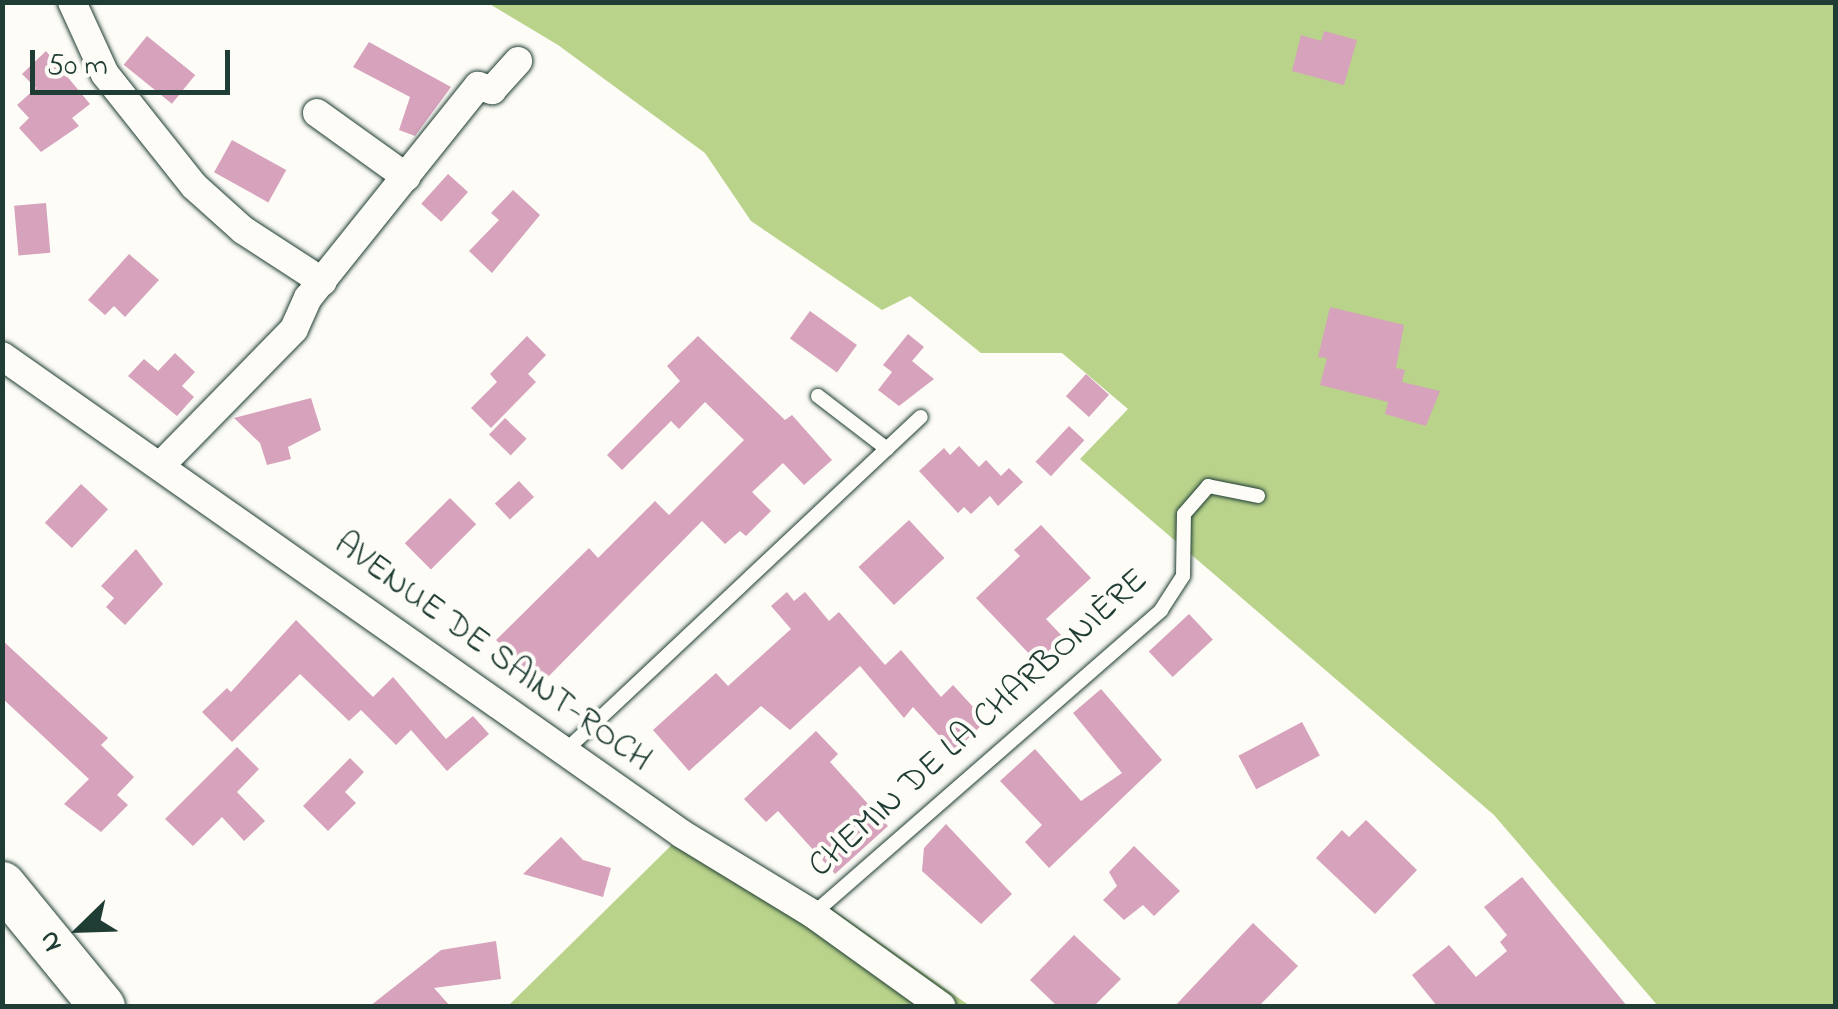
<!DOCTYPE html>
<meta charset="utf-8">
<style>
body{margin:0}
#map{position:relative;width:1838px;height:1009px;overflow:hidden;background:#fdfcf7;font-family:"Indie Flower",sans-serif}
div>[style]{position:absolute}
.green>*{inset:0;background:#b9d38b}
.building>*{inset:0;background:#d6a2bc;transform-origin:0 0}
.roads{filter:drop-shadow(0 0 2px #1f3d34) drop-shadow(0 0 2px #1f3d34)}
.lane>*{height:14px;margin:-7px;padding:0 7px;transform-origin:7px;border-radius:7px;background:#fdfcf7}
.street>*{height:28px;margin:-14px;padding:0 14px;transform-origin:14px;border-radius:14px;background:#fdfcf7}
.primary>*{height:45px;margin:-22.5px;padding:0 22.5px;transform-origin:22.5px;border-radius:22.5px;background:#fdfcf7}
span{translate:-50% -50%;white-space:nowrap;text-align:center;line-height:1.15;-webkit-text-stroke:8px #fdfcf7;paint-order:stroke}
.street-label{font-size:35px;color:#1f3d34}
.frame{position:absolute;inset:0;border:5px solid #1f3d34;pointer-events:none}
.north{position:absolute;left:30px;top:879px;width:100px;height:100px;-webkit-text-stroke:8px #fdfcf7;paint-order:stroke;rotate:247deg;font-size:28px;font-weight:700;line-height:40px;text-align:center;color:#1f3d34}
.north::after{content:'';display:block;margin:auto;width:35px;height:45px;background:#1f3d34;clip-path:polygon(50% 0,100% 100%,50% 72%,0 100%)}
.scale{position:absolute;left:30px;top:50px;width:200px;height:45px;box-sizing:border-box;border:5px solid #1f3d34;border-top:0;padding-left:12px;font-size:30px;line-height:35px;white-space:nowrap;color:#1f3d34;-webkit-text-stroke:8px #fdfcf7;paint-order:stroke}
</style>
<div id="map">
<div class="green">
<i style="clip-path:polygon(488px 3px,1835px 3px,1835px 1006px,1658px 1006px,1494px 815px,1080px 459px,1128px 409px,1062px 353px,981px 353px,910px 296px,882px 310px,751px 221px,705px 153px,558px 45px)"></i>
<i style="clip-path:polygon(688px 829px,824px 903px,970px 1006px,508px 1006px)"></i>
</div>
<div class="building">
<i style="clip-path:polygon(1324px 31px,1357px 40px,1344px 85px,1292px 71px,1301px 35px,1321px 41px)"></i>
<i style="left:147px;top:36px;width:62px;height:37px;rotate:39deg"></i>
<i style="clip-path:polygon(369px 42px,451px 87px,415px 136px,399px 130px,410px 97px,353px 67px)"></i>
<i style="clip-path:polygon(46px 51px,90px 104px,72px 118px,79px 126px,41px 152px,19px 128px,29px 118px,17px 105px,36px 88px,22px 74px)"></i>
<i style="left:232px;top:140px;width:62px;height:37px;rotate:29deg"></i>
<i style="left:448px;top:174px;width:27px;height:40px;rotate:42deg"></i>
<i style="clip-path:polygon(513px 190px,540px 215px,492px 273px,469px 251px,499px 220px,491px 213px)"></i>
<i style="left:46px;top:203px;width:50px;height:32px;rotate:85deg"></i>
<i style="clip-path:polygon(129px 254px,159px 280px,125px 317px,114px 306px,105px 315px,88px 300px)"></i>
<i style="clip-path:polygon(1330px 307px,1404px 325px,1396px 368px,1405px 370px,1402px 382px,1440px 391px,1426px 426px,1385px 414px,1388px 402px,1320px 385px,1327px 358px,1318px 357px)"></i>
<i style="left:810px;top:311px;width:58px;height:34px;rotate:36deg"></i>
<i style="clip-path:polygon(908px 334px,924px 347px,912px 361px,934px 379px,899px 406px,878px 390px,892px 372px,883px 365px)"></i>
<i style="clip-path:polygon(527px 336px,546px 355px,528px 374px,536px 382px,491px 428px,471px 408px,497px 382px,490px 374px)"></i>
<i style="clip-path:polygon(698px 336px,785px 420px,792px 415px,832px 460px,804px 485px,783px 463px,752px 492px,771px 511px,746px 536px,740px 531px,725px 544px,702px 521px,541px 684px,496px 640px,589px 548px,598px 558px,655px 501px,669px 515px,744px 440px,705px 402px,679px 429px,671px 421px,622px 470px,607px 455px,680px 381px,667px 366px)"></i>
<i style="clip-path:polygon(175px 353px,195px 372px,182px 386px,194px 397px,177px 416px,128px 376px,144px 359px,158px 371px)"></i>
<i style="left:1086px;top:374px;width:31px;height:30px;rotate:42deg"></i>
<i style="clip-path:polygon(311px 398px,321px 430px,288px 447px,291px 459px,267px 465px,260px 443px,234px 418px)"></i>
<i style="left:505px;top:418px;width:30px;height:23px;rotate:44deg"></i>
<i style="left:1069px;top:426px;width:21px;height:49px;rotate:43deg"></i>
<i style="clip-path:polygon(959px 446px,979px 467px,986px 460px,1001px 476px,1009px 468px,1023px 482px,998px 506px,990px 496px,971px 514px,964px 507px,958px 513px,919px 471px,944px 448px,950px 455px)"></i>
<i style="left:519px;top:481px;width:22px;height:33px;rotate:47deg"></i>
<i style="left:81px;top:484px;width:37px;height:53px;rotate:43deg"></i>
<i style="left:450px;top:498px;width:37px;height:64px;rotate:45deg"></i>
<i style="left:909px;top:520px;width:52px;height:69px;rotate:47deg"></i>
<i style="clip-path:polygon(1041px 525px,1091px 578px,1046px 619px,1063px 637px,1037px 662px,976px 598px,1020px 556px,1014px 550px)"></i>
<i style="clip-path:polygon(136px 549px,163px 584px,125px 625px,106px 607px,114px 598px,101px 586px)"></i>
<i style="clip-path:polygon(787px 592px,794px 601px,805px 592px,829px 621px,839px 612px,885px 665px,901px 650px,941px 697px,953px 685px,986px 721px,954px 752px,913px 707px,904px 718px,860px 666px,790px 730px,761px 706px,689px 771px,653px 730px,716px 673px,728px 686px,791px 629px,771px 606px)"></i>
<i style="left:1189px;top:614px;width:35px;height:55px;rotate:47deg"></i>
<i style="clip-path:polygon(296px 620px,373px 697px,393px 677px,446px 739px,473px 716px,489px 734px,447px 771px,411px 730px,396px 745px,361px 710px,349px 721px,300px 674px,232px 742px,202px 712px,227px 688px,231px 692px)"></i>
<i style="clip-path:polygon(2px 640px,108px 738px,101px 745px,134px 777px,117px 795px,128px 805px,101px 832px,64px 804px,89px 779px,2px 698px)"></i>
<i style="clip-path:polygon(1101px 689px,1162px 760px,1049px 868px,1025px 842px,1042px 825px,1000px 781px,1035px 749px,1081px 801px,1122px 773px,1073px 713px)"></i>
<i style="left:1302px;top:722px;width:38px;height:72px;rotate:62deg"></i>
<i style="clip-path:polygon(816px 731px,838px 754px,830px 762px,888px 826px,835px 874px,778px 811px,766px 822px,744px 799px)"></i>
<i style="clip-path:polygon(237px 747px,259px 769px,237px 792px,265px 821px,244px 841px,222px 817px,193px 846px,165px 819px)"></i>
<i style="clip-path:polygon(350px 758px,364px 772px,345px 792px,356px 803px,328px 831px,303px 806px)"></i>
<i style="clip-path:polygon(1366px 820px,1417px 870px,1375px 914px,1316px 858px,1342px 830px,1349px 837px)"></i>
<i style="clip-path:polygon(946px 824px,1012px 894px,981px 924px,922px 871px,924px 848px)"></i>
<i style="clip-path:polygon(561px 837px,583px 860px,611px 868px,603px 897px,523px 874px)"></i>
<i style="clip-path:polygon(1134px 846px,1180px 891px,1154px 916px,1143px 905px,1124px 920px,1103px 900px,1117px 886px,1109px 872px)"></i>
<i style="clip-path:polygon(1522px 877px,1627px 1006px,1437px 1006px,1412px 975px,1449px 945px,1476px 977px,1507px 951px,1500px 942px,1507px 935px,1484px 907px)"></i>
<i style="clip-path:polygon(1253px 923px,1298px 966px,1259px 1006px,1175px 1006px)"></i>
<i style="clip-path:polygon(1074px 935px,1121px 979px,1094px 1006px,1057px 1006px,1030px 980px)"></i>
<i style="clip-path:polygon(496px 941px,501px 979px,434px 988px,450px 1006px,370px 1006px,441px 950px)"></i>
</div>
<div class="roads">
<div class="lane">
<i style="left:818px;top:396px;width:87px;rotate:37.5deg"></i>
<i style="left:565px;top:751px;width:488px;rotate:-43.2deg"></i>
<i style="left:813px;top:914px;width:462px;rotate:-41.1deg"></i>
<i style="left:1161px;top:610px;width:40px;rotate:-57.1deg"></i>
<i style="left:1183px;top:576px;width:62px;rotate:-89.1deg"></i>
<i style="left:1184px;top:514px;width:37px;rotate:-49deg"></i>
<i style="left:1208px;top:486px;width:51px;rotate:11.3deg"></i>
</div>
<div class="street">
<i style="left:72px;top:2px;width:79px;rotate:65.4deg"></i>
<i style="left:105px;top:74px;width:143px;rotate:51.5deg"></i>
<i style="left:194px;top:186px;width:66px;rotate:41.9deg"></i>
<i style="left:243px;top:230px;width:95px;rotate:33deg"></i>
<i style="left:317px;top:113px;width:110px;rotate:35.7deg"></i>
<i style="left:2px;top:356px;width:831px;rotate:35.1deg"></i>
<i style="left:682px;top:834px;width:153px;rotate:31.4deg"></i>
<i style="left:813px;top:914px;width:158px;rotate:35.7deg"></i>
<i style="left:163px;top:463px;width:187px;rotate:-45.6deg"></i>
<i style="left:294px;top:329px;width:34px;rotate:-66deg"></i>
<i style="left:308px;top:298px;width:272px;rotate:-51.3deg"></i>
<i style="left:478px;top:86px;width:15px;rotate:16deg"></i>
<i style="left:492px;top:90px;width:39px;rotate:-48deg"></i>
</div>
<div class="primary">
<i style="left:2px;top:884px;width:158px;rotate:50.7deg"></i>
</div>
</div>
<div class="street-label">
<span style="left:492px;top:653px;rotate:36deg">AVENUE DE SAINT-ROCH</span>
<span style="left:979px;top:724px;rotate:-42deg">CHEMIN DE LA CHARBONIÈRE</span>
</div>
<div class="frame"></div>
<div class="north">N</div>
<div class="scale">50 m</div>
</div>
